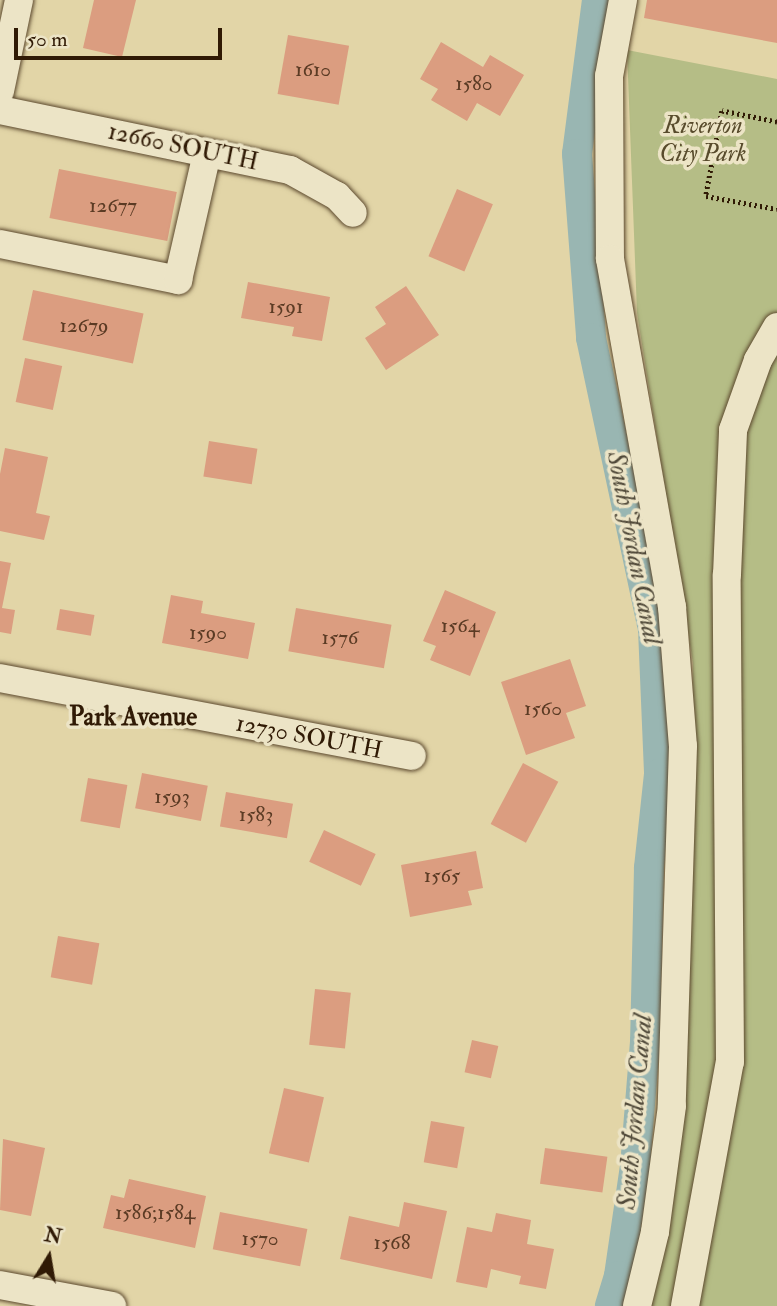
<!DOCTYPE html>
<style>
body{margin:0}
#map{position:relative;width:777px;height:1306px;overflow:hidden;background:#e2d5a7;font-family:"IM FELL Double Pica",serif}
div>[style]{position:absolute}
.green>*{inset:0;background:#b5bd86}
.canal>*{height:30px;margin:-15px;padding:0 15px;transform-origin:15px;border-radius:15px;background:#99b6b2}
.building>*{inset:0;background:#db9d80;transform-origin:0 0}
.path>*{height:4.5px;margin-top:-2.25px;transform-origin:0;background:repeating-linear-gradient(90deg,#301a05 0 2px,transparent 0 5.5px)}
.roads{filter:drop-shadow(0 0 2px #5c492e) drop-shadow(0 0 2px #5c492e)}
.minor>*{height:28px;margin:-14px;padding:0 14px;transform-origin:14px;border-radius:14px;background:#ece4c6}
span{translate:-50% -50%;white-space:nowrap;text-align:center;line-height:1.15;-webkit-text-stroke:7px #ece4c6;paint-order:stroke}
.number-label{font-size:21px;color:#5b3b24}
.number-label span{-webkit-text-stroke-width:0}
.park-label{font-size:24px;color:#584b2c;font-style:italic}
.street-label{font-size:24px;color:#301a05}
.water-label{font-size:26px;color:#504939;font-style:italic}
.neighbourhood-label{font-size:26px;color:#301a05;font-weight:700}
.north{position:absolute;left:14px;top:1222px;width:70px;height:70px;-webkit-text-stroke:5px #ece4c6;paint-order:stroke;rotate:11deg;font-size:19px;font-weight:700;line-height:28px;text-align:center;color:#301a05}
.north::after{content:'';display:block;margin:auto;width:24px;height:32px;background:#301a05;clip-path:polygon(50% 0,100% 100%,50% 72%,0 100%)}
.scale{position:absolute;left:14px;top:28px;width:208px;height:32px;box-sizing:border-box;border:4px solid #301a05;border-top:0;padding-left:9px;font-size:21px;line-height:24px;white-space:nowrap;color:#301a05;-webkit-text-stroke:5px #ece4c6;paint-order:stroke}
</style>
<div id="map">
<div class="green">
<i style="clip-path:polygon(627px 50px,777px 79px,777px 1306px,650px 1306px,686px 1040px,693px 663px,637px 313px)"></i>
</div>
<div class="canal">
<i style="left:597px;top:0;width:155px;rotate:97.4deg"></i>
<i style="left:577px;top:154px;width:185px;rotate:85.6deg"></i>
<i style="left:591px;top:338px;width:298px;rotate:78deg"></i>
<i style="left:653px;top:629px;width:145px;rotate:87.6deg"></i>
<i style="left:659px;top:774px;width:95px;rotate:96.1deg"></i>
<i style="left:649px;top:868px;width:174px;rotate:91.3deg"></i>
<i style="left:645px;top:1042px;width:124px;rotate:94.6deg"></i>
<i style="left:635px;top:1166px;width:111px;rotate:98.3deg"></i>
<i style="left:619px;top:1276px;width:31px;rotate:107deg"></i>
</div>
<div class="building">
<i style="clip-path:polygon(94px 0,136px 0,122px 57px,83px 48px)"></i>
<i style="clip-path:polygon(647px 0,777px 0,777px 43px,644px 18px)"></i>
<i style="left:288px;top:35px;width:62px;height:60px;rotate:10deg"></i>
<i style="clip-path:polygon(441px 42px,483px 67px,490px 55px,524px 75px,500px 116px,477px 103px,467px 121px,431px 100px,438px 89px,420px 79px)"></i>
<i style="left:59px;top:169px;width:120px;height:50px;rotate:11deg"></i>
<i style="left:457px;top:189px;width:39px;height:73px;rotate:23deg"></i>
<i style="clip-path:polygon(248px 282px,330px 297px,322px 341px,292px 336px,294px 327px,241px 318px)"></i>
<i style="clip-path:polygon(406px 286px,439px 335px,386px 370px,365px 338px,386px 324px,375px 307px)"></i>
<i style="left:33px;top:290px;width:113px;height:51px;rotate:12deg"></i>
<i style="left:25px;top:358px;width:38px;height:45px;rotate:12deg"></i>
<i style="left:209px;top:441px;width:49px;height:36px;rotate:9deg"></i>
<i style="clip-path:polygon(5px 448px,48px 457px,36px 513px,50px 516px,44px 540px,0 531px,0 474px)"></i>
<i style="clip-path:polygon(0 561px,11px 563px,2px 608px,15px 610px,11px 634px,0 632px)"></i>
<i style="clip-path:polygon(445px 590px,496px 612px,470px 676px,430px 660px,436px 646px,423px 641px)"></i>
<i style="clip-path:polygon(171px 595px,203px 601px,201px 613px,255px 623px,248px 659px,162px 643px)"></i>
<i style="left:296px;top:608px;width:97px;height:44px;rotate:10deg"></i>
<i style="left:60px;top:609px;width:35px;height:21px;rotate:10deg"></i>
<i style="clip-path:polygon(570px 659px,586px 706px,566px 713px,575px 738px,526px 755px,501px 682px)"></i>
<i style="left:523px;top:763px;width:40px;height:69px;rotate:28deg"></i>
<i style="left:142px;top:773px;width:67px;height:36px;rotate:11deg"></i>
<i style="left:88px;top:778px;width:40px;height:44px;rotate:10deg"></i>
<i style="left:226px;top:792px;width:68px;height:35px;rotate:10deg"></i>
<i style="left:324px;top:830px;width:57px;height:35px;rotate:25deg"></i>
<i style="clip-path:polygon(476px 851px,483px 888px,468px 891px,472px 905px,410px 917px,401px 865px)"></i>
<i style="left:58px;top:936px;width:42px;height:42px;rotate:10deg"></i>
<i style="left:315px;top:989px;width:36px;height:56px;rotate:6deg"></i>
<i style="left:472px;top:1040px;width:27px;height:33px;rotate:13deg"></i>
<i style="left:284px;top:1088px;width:41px;height:67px;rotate:13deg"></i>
<i style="left:431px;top:1121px;width:34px;height:42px;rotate:10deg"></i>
<i style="clip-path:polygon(3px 1139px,45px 1148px,31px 1216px,0 1210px)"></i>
<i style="left:545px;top:1148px;width:63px;height:36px;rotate:8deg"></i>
<i style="clip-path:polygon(129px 1179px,206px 1196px,195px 1248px,103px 1228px,111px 1195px,124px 1198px)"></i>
<i style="clip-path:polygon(404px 1202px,447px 1211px,432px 1279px,340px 1259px,349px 1216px,399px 1227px)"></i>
<i style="left:220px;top:1212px;width:89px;height:38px;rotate:11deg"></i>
<i style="clip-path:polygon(496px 1213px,531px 1220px,527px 1244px,554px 1249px,546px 1289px,519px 1284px,521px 1276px,491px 1269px,487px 1288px,456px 1282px,467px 1227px,492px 1232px)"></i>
</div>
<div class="path">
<i style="left:777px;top:122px;width:56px;rotate:-168.7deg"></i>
<i style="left:722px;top:111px;width:86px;rotate:100.7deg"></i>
<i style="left:706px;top:196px;width:72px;rotate:10.4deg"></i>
</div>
<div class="roads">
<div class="minor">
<i style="left:623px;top:0;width:77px;rotate:100.4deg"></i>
<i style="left:609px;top:76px;width:183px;rotate:89.7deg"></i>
<i style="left:610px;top:259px;width:353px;rotate:79.9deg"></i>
<i style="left:672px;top:607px;width:139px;rotate:85.5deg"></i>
<i style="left:683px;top:746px;width:360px;rotate:91.8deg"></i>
<i style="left:672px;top:1106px;width:127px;rotate:97.7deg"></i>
<i style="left:655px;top:1232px;width:76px;rotate:103.7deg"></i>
<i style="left:0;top:91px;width:93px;rotate:-78.2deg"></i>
<i style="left:0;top:110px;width:296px;rotate:11.7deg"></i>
<i style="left:290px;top:170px;width:54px;rotate:29deg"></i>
<i style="left:337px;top:196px;width:23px;rotate:47deg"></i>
<i style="left:0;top:244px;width:182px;rotate:11.4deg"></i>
<i style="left:178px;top:280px;width:130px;rotate:-77.1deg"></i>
<i style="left:0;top:678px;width:419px;rotate:10.7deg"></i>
<i style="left:0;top:1285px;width:114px;rotate:10.6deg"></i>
<i style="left:685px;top:1306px;width:248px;rotate:-79.6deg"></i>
<i style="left:730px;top:1062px;width:487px;rotate:-90.4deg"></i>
<i style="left:727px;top:575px;width:145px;rotate:-87.6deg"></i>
<i style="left:733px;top:430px;width:74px;rotate:-70.3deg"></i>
<i style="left:758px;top:360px;width:38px;rotate:-60deg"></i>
</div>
</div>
<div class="number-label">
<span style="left:313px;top:70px">1610</span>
<span style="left:474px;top:84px">1580</span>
<span style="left:113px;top:206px">12677</span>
<span style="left:286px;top:307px">1591</span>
<span style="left:84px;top:326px">12679</span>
<span style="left:460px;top:626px">1564</span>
<span style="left:208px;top:633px">1590</span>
<span style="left:340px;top:638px">1576</span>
<span style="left:543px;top:709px">1560</span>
<span style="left:172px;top:797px">1593</span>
<span style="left:256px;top:815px">1583</span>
<span style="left:442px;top:876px">1565</span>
<span style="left:155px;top:1213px">1586;1584</span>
<span style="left:260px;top:1239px">1570</span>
<span style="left:392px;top:1243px">1568</span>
</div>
<div class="park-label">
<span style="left:703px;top:140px">Riverton<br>City Park</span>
</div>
<div class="street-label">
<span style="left:183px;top:147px;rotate:12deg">12660 SOUTH</span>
<span style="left:309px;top:737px;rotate:11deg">12730 SOUTH</span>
</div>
<div class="water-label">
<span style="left:633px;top:548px;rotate:79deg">South Jordan Canal</span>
<span style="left:636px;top:1112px;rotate:-85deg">South Jordan Canal</span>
</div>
<div class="neighbourhood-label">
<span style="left:133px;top:718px">Park Avenue</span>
</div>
<div class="north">N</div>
<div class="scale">50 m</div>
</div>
